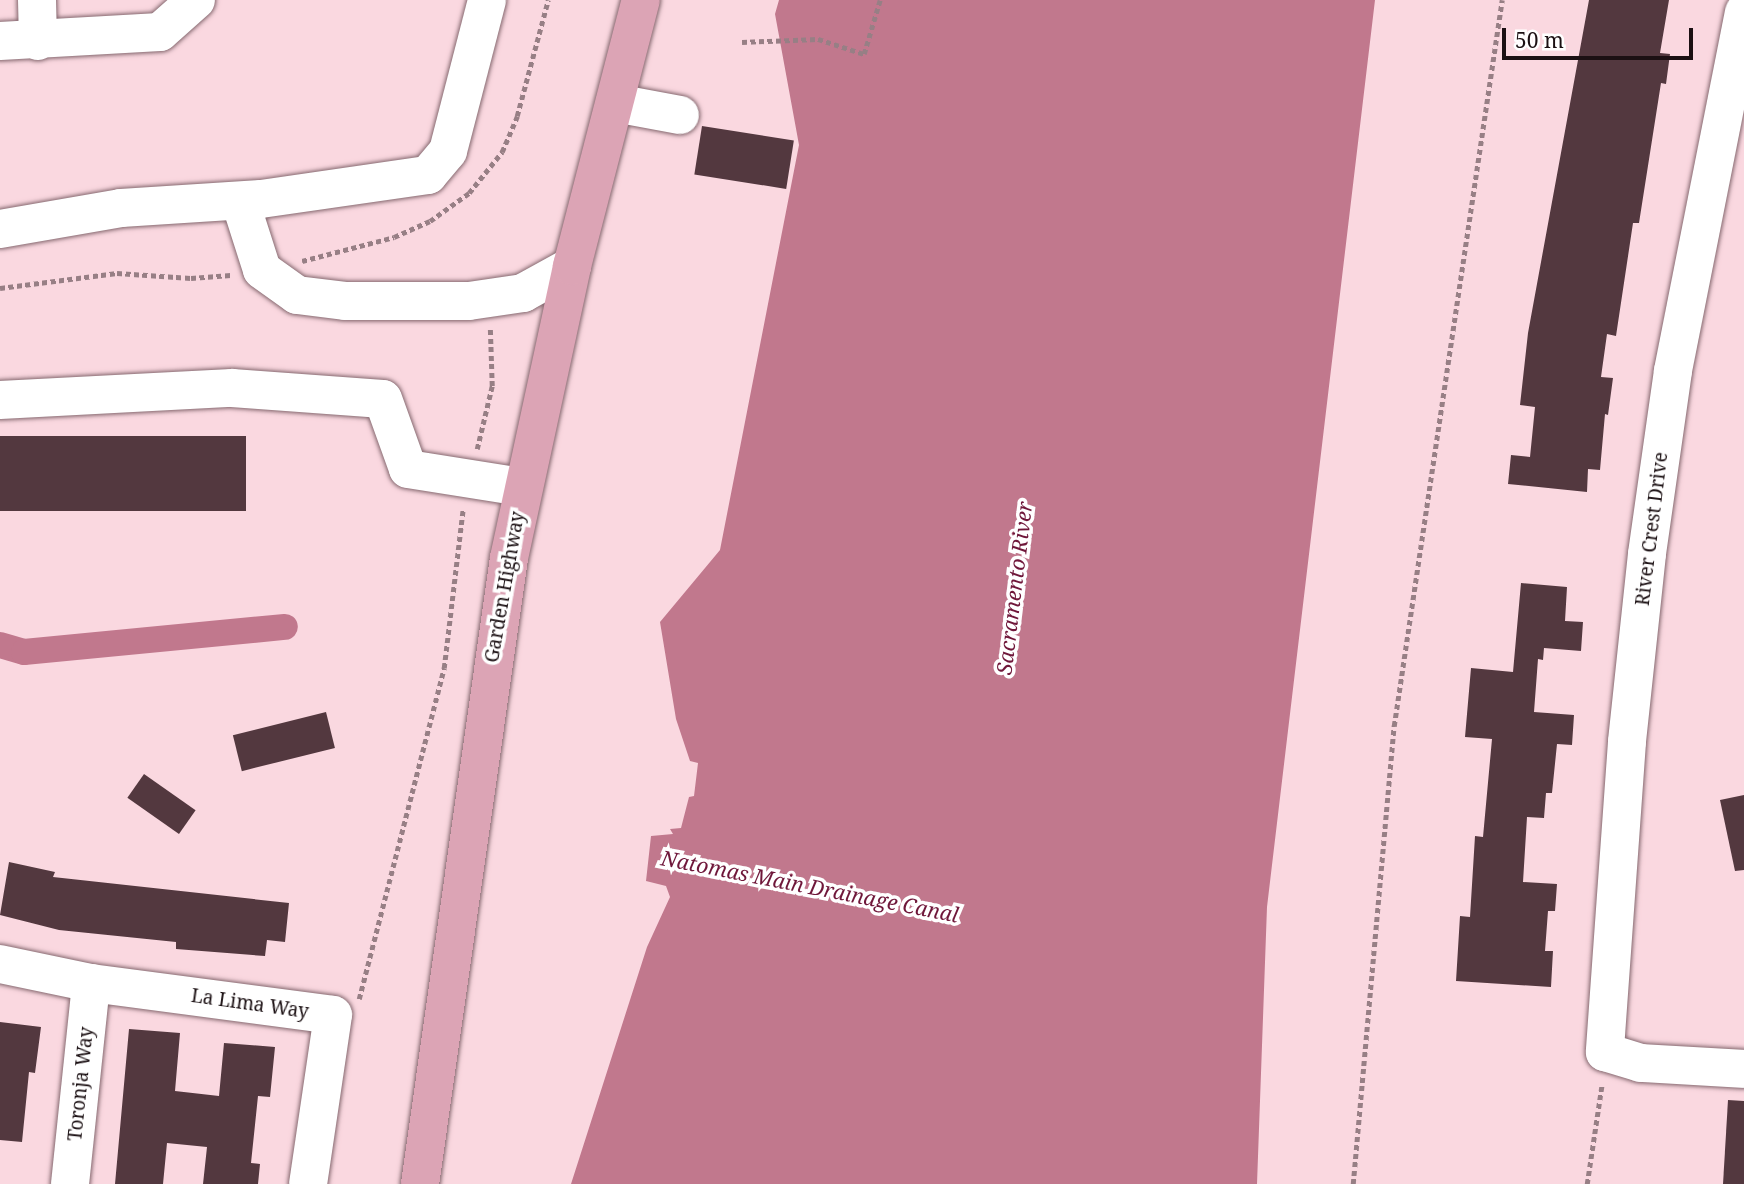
<!DOCTYPE html>
<style>
body{margin:0}
#map{position:relative;width:1744px;height:1184px;overflow:hidden;background:#fad8e0;font-family:"Noto Serif",serif}
div>[style]{position:absolute}
.water>*{inset:0;background:#c1788d}
.canal>*{height:26px;margin:-13px;padding:0 13px;transform-origin:13px;border-radius:13px;background:#c1788d}
.building>*{inset:0;background:#53383f;transform-origin:0 0}
.path>*{height:4.5px;margin-top:-2.25px;transform-origin:0;background:repeating-linear-gradient(90deg,#977f85 0 5px,transparent 0 8.5px)}
.roads{filter:drop-shadow(0 0 2px #866970) drop-shadow(0 0 2px #866970)}
.minor>*{height:38px;margin:-19px;padding:0 19px;transform-origin:19px;border-radius:19px;background:#fff}
.major>*{height:38px;margin:-19px;padding:0 19px;transform-origin:19px;border-radius:19px;background:#dca4b5}
span{translate:-50% -50%;white-space:nowrap;text-align:center;line-height:1.15;-webkit-text-stroke:7px #fff;paint-order:stroke}
.street-label{font-size:19px;color:#1b1013}
.water-label{font-size:21px;color:#6f173a;font-style:italic}
.scale{position:absolute;left:1502px;top:28px;width:191px;height:32px;box-sizing:border-box;border:4px solid #1b1013;border-top:0;padding-left:9px;font-size:21px;line-height:24px;white-space:nowrap;color:#1b1013;-webkit-text-stroke:5px #fff;paint-order:stroke}
</style>
<div id="map">
<div class="water">
<i style="clip-path:polygon(779px 0,1375px 0,1267px 907px,1257px 1184px,571px 1184px,647px 947px,670px 897px,666px 886px,646px 881px,651px 836px,673px 834px,670px 829px,681px 828px,689px 797px,694px 796px,698px 763px,690px 761px,676px 719px,660px 622px,720px 550px,799px 145px,775px 14px)"></i>
</div>
<div class="canal">
<i style="left:0;top:645px;width:25px;rotate:16deg"></i>
<i style="left:24px;top:652px;width:262px;rotate:-5.5deg"></i>
</div>
<div class="building">
<i style="clip-path:polygon(1589px 0,1669px 0,1660px 53px,1670px 54px,1666px 84px,1661px 83px,1639px 223px,1633px 223px,1616px 336px,1607px 334px,1601px 377px,1613px 378px,1608px 415px,1605px 414px,1600px 470px,1588px 469px,1587px 492px,1508px 484px,1511px 455px,1530px 457px,1535px 407px,1520px 405px,1528px 333px)"></i>
<i style="left:702px;top:126px;width:93px;height:49px;rotate:9deg"></i>
<i style="left:0;top:436px;width:246px;height:75px"></i>
<i style="clip-path:polygon(1521px 583px,1567px 587px,1565px 621px,1583px 622px,1581px 651px,1544px 648px,1543px 660px,1538px 659px,1534px 712px,1574px 715px,1572px 745px,1557px 744px,1552px 793px,1546px 793px,1544px 818px,1527px 817px,1523px 882px,1557px 884px,1555px 911px,1548px 911px,1545px 951px,1553px 951px,1551px 987px,1456px 981px,1460px 916px,1470px 917px,1475px 836px,1483px 837px,1492px 739px,1465px 737px,1471px 668px,1513px 672px)"></i>
<i style="left:326px;top:712px;width:37px;height:96px;rotate:76deg"></i>
<i style="left:144px;top:774px;width:63px;height:29px;rotate:35deg"></i>
<i style="clip-path:polygon(1744px 795px,1744px 870px,1735px 871px,1720px 800px)"></i>
<i style="clip-path:polygon(9px 862px,55px 872px,53px 877px,289px 903px,285px 942px,267px 940px,265px 956px,176px 949px,176px 942px,59px 930px,0 915px)"></i>
<i style="clip-path:polygon(0 1022px,41px 1027px,35px 1073px,29px 1072px,22px 1142px,0 1140px)"></i>
<i style="clip-path:polygon(129px 1029px,180px 1033px,175px 1091px,219px 1096px,224px 1043px,275px 1047px,270px 1097px,258px 1096px,251px 1163px,260px 1164px,258px 1184px,203px 1184px,207px 1147px,167px 1143px,163px 1184px,115px 1184px)"></i>
<i style="clip-path:polygon(1728px 1100px,1744px 1101px,1744px 1184px,1723px 1184px)"></i>
</div>
<div class="path">
<i style="left:742px;top:42px;width:76px;rotate:-2.3deg"></i>
<i style="left:818px;top:39px;width:48px;rotate:18.1deg"></i>
<i style="left:864px;top:54px;width:56px;rotate:-73.5deg"></i>
<i style="left:302px;top:261px;width:95px;rotate:-14.6deg"></i>
<i style="left:394px;top:237px;width:39px;rotate:-24deg"></i>
<i style="left:430px;top:221px;width:48px;rotate:-35.7deg"></i>
<i style="left:469px;top:193px;width:53px;rotate:-51.2deg"></i>
<i style="left:502px;top:152px;width:39px;rotate:-67deg"></i>
<i style="left:517px;top:116px;width:120px;rotate:-75deg"></i>
<i style="left:0;top:288px;width:118px;rotate:-7.3deg"></i>
<i style="left:117px;top:273px;width:74px;rotate:3.9deg"></i>
<i style="left:191px;top:278px;width:40px;rotate:-4.3deg"></i>
<i style="left:477px;top:449px;width:65px;rotate:-76.6deg"></i>
<i style="left:492px;top:386px;width:59px;rotate:-91.9deg"></i>
<i style="left:359px;top:999px;width:342px;rotate:-75.6deg"></i>
<i style="left:444px;top:668px;width:161px;rotate:-83.2deg"></i>
<i style="left:1353px;top:1184px;width:460px;rotate:-84.9deg"></i>
<i style="left:1394px;top:726px;width:734px;rotate:-81.54deg"></i>
<i style="left:1587px;top:1184px;width:101px;rotate:-81.5deg"></i>
</div>
<div class="roads">
<div class="minor">
<i style="left:37px;top:0;width:41px;rotate:88.6deg"></i>
<i style="left:1744px;top:12px;width:366px;rotate:101.2deg"></i>
<i style="left:1673px;top:371px;width:185px;rotate:98.1deg"></i>
<i style="left:1647px;top:554px;width:189px;rotate:96.1deg"></i>
<i style="left:1627px;top:742px;width:311px;rotate:94.1deg"></i>
<i style="left:1605px;top:1052px;width:38px;rotate:17deg"></i>
<i style="left:1641px;top:1063px;width:103px;rotate:3.3deg"></i>
<i style="left:0;top:41px;width:160px;rotate:-3.2deg"></i>
<i style="left:160px;top:32px;width:48px;rotate:-41.6deg"></i>
<i style="left:615px;top:103px;width:66px;rotate:10.5deg"></i>
<i style="left:240px;top:201px;width:72px;rotate:72.3deg"></i>
<i style="left:262px;top:270px;width:43px;rotate:35.5deg"></i>
<i style="left:297px;top:295px;width:48px;rotate:7.1deg"></i>
<i style="left:345px;top:301px;width:124px"></i>
<i style="left:469px;top:301px;width:55px;rotate:-8.4deg"></i>
<i style="left:523px;top:293px;width:56px;rotate:-28.9deg"></i>
<i style="left:0;top:229px;width:123px;rotate:-9.8deg"></i>
<i style="left:121px;top:208px;width:140px;rotate:-3.7deg"></i>
<i style="left:261px;top:199px;width:169px;rotate:-8.2deg"></i>
<i style="left:428px;top:175px;width:31px;rotate:-50deg"></i>
<i style="left:448px;top:151px;width:156px;rotate:-75.5deg"></i>
<i style="left:0;top:400px;width:232px;rotate:-3deg"></i>
<i style="left:232px;top:388px;width:151px;rotate:4.2deg"></i>
<i style="left:383px;top:399px;width:74px;rotate:70.3deg"></i>
<i style="left:408px;top:469px;width:115px;rotate:9deg"></i>
<i style="left:0;top:964px;width:93px;rotate:11.8deg"></i>
<i style="left:91px;top:983px;width:244px;rotate:7.5deg"></i>
<i style="left:333px;top:1015px;width:171px;rotate:98.4deg"></i>
<i style="left:70px;top:1184px;width:202px;rotate:-84deg"></i>
</div>
<div class="major">
<i style="left:420px;top:1184px;width:632px;rotate:-81.91deg"></i>
<i style="left:509px;top:558px;width:299px;rotate:-77.8deg"></i>
<i style="left:572px;top:266px;width:275px;rotate:-75.5deg"></i>
</div>
</div>
<div class="street-label">
<span style="left:1652px;top:529px;rotate:-83deg">River Crest Drive</span>
<span style="left:505px;top:587px;rotate:-80deg">Garden Highway</span>
<span style="left:250px;top:1004px;rotate:8deg">La Lima Way</span>
<span style="left:81px;top:1084px;rotate:-84deg">Toronja Way</span>
</div>
<div class="water-label">
<span style="left:1014px;top:588px;rotate:-83deg">Sacramento River</span>
<span style="left:810px;top:886px;rotate:11deg">Natomas Main Drainage Canal</span>
</div>
<div class="scale">50 m</div>
</div>
